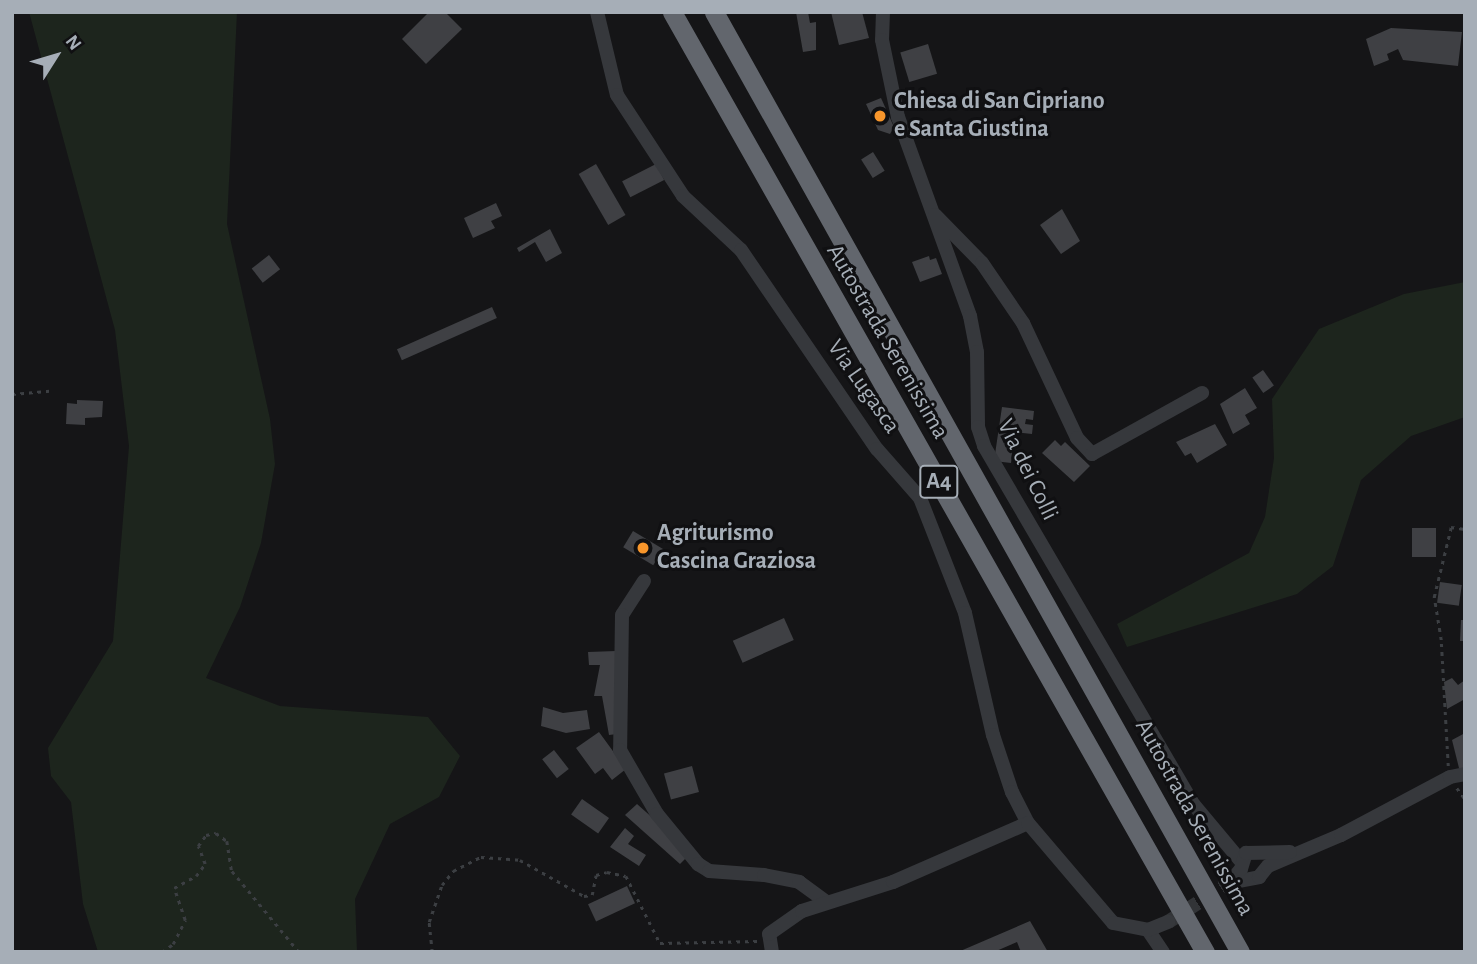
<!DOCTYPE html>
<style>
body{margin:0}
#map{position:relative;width:1477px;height:964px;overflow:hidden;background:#151517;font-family:"Alegreya Sans",sans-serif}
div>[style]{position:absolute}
.green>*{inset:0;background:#1d251d}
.building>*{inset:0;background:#3f4044;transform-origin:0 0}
.minor-tunnel>*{height:14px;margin-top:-7px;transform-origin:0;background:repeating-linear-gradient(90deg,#323437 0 14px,transparent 0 21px)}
.path>*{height:2.5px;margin-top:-1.25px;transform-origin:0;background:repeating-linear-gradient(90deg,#3c3f43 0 3.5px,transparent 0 8.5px)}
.minor>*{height:14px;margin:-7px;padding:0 7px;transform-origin:7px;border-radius:7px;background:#36383c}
.highway>*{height:19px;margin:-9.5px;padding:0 9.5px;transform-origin:9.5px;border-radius:9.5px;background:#62666d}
.dots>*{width:19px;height:19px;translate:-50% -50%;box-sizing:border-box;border:4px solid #101012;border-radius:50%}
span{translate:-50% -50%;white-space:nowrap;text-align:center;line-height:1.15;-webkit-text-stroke:6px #101012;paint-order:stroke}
.shield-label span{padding:2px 5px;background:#101012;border:2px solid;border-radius:5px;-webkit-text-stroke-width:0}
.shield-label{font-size:23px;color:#a6aeb7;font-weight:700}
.poi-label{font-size:24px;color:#a6aeb7;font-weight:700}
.left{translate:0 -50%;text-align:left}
.street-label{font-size:24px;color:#a6aeb7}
.frame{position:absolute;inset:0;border:14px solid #a6aeb7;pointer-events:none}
.north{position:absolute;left:21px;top:21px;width:70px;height:70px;-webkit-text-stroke:5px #101012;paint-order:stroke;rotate:53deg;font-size:19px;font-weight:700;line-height:28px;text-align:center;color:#a6aeb7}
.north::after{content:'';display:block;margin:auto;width:24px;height:32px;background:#a6aeb7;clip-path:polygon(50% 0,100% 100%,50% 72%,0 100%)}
</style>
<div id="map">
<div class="green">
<i style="clip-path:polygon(29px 12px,237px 12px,227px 224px,270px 419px,275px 464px,261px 543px,240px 607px,206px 678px,280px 706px,428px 717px,460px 756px,439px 797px,390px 824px,355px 899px,357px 952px,98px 952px,83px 904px,71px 802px,51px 776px,48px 748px,113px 641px,129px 446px,115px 330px)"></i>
<i style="clip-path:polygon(1465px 282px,1465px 417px,1411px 436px,1361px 480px,1333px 566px,1297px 594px,1127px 647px,1117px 624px,1249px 553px,1265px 517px,1274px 458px,1272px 399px,1319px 329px,1404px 294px)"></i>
</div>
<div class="building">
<i style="clip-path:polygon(429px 12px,445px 12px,462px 29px,426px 64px,402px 39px)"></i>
<i style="clip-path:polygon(796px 12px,808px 12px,810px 23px,816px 22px,816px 50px,803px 52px)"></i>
<i style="clip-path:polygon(831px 12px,862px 12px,869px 38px,839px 45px)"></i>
<i style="clip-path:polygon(1391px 28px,1462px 32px,1458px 66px,1403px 60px,1398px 49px,1387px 54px,1389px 60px,1374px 66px,1366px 39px)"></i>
<i style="left:928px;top:44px;width:31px;height:29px;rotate:73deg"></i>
<i style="clip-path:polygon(881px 98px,894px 127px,890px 134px,878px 130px,866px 104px)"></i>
<i style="left:873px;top:152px;width:22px;height:14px;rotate:58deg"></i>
<i style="left:596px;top:164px;width:59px;height:20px;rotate:60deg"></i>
<i style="left:656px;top:164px;width:18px;height:38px;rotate:63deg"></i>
<i style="clip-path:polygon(496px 203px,502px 216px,491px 221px,495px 228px,473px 238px,464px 218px)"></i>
<i style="clip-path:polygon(1062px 209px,1080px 241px,1061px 254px,1040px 225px)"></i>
<i style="clip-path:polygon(550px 229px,562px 253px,546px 262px,535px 242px,519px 252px,517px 248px)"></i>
<i style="left:269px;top:255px;width:18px;height:22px;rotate:52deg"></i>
<i style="clip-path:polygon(929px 256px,930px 260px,936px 258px,942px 274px,920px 282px,912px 262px)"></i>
<i style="left:492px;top:307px;width:12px;height:104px;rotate:66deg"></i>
<i style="left:1263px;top:370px;width:19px;height:13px;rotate:55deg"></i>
<i style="clip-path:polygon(1245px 388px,1257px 408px,1245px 415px,1250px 424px,1233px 434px,1220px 404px)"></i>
<i style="clip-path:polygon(77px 400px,103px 401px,102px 417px,85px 418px,85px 425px,66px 424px,67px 403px,77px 404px)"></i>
<i style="clip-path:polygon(1002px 407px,1034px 411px,1033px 420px,1026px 419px,1025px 424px,1033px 425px,1032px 434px,1014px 432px,1011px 463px,994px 461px)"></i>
<i style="clip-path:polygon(1215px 424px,1227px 445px,1197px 463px,1191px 453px,1185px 456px,1176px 442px)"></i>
<i style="clip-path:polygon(1055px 440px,1061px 446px,1065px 442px,1090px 466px,1074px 482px,1042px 453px)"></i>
<i style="left:1412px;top:528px;width:24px;height:29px"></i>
<i style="left:633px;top:531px;width:35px;height:19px;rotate:31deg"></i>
<i style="left:1440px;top:582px;width:22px;height:21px;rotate:8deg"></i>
<i style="left:784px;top:618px;width:24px;height:56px;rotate:66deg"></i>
<i style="clip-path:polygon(1461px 620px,1465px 620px,1465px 641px,1460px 641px)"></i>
<i style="clip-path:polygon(616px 651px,617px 734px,609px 735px,602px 696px,594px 696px,600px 665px,589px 665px,588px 652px)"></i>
<i style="clip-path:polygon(1452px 678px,1458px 685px,1465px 680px,1465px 699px,1447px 709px,1444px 682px)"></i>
<i style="clip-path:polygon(543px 707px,563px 713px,587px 710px,590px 729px,566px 733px,541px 726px)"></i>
<i style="clip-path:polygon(599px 732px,626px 769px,612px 780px,603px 768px,595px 774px,576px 748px)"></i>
<i style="clip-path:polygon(1465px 733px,1465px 771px,1460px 772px,1452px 740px)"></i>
<i style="left:554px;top:750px;width:24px;height:15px;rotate:52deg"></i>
<i style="left:692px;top:766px;width:27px;height:29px;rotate:75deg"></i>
<i style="left:582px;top:799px;width:33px;height:19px;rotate:35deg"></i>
<i style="clip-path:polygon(637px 804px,683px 845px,689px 855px,680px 864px,625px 815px)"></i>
<i style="clip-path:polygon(625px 828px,634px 836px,628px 844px,646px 855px,639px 866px,610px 847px)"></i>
<i style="left:627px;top:886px;width:19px;height:43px;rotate:65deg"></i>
<i style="clip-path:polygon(1030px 921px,1048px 952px,1021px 952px,1017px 942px,994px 952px,958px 952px)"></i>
</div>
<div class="minor-tunnel">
<i style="left:1168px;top:922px;width:72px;rotate:-32.6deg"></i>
</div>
<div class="path">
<i style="left:12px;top:394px;width:38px;rotate:-5deg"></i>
<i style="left:1448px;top:766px;width:126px;rotate:-93.2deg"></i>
<i style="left:1441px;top:640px;width:44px;rotate:-99.2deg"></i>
<i style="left:1434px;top:597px;width:72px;rotate:-76.3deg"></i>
<i style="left:1451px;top:527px;width:14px;rotate:8deg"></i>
<i style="left:1457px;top:788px;width:14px;rotate:54deg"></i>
<i style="left:162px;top:952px;width:14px;rotate:-36deg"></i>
<i style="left:173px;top:944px;width:27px;rotate:-63deg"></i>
<i style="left:185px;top:920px;width:34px;rotate:-109deg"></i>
<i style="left:174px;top:888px;width:25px;rotate:-29deg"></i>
<i style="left:196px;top:876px;width:15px;rotate:-53deg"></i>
<i style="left:205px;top:864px;width:19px;rotate:-111deg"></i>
<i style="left:198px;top:846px;width:14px;rotate:-54deg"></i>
<i style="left:206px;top:835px;width:10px;rotate:-11deg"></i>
<i style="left:216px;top:833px;width:14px;rotate:36deg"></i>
<i style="left:227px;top:841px;width:30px;rotate:81deg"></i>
<i style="left:232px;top:871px;width:105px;rotate:50.4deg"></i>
<i style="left:432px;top:952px;width:30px;rotate:-96deg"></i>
<i style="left:429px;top:922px;width:39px;rotate:-71deg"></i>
<i style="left:442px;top:885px;width:18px;rotate:-52deg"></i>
<i style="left:453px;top:871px;width:31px;rotate:-27deg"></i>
<i style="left:481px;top:857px;width:39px;rotate:4deg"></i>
<i style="left:520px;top:860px;width:73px;rotate:29.4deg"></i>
<i style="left:584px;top:896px;width:8px;rotate:-7deg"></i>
<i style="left:592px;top:895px;width:20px;rotate:-79deg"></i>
<i style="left:596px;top:875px;width:11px;rotate:-15deg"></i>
<i style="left:607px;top:872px;width:19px;rotate:12deg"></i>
<i style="left:626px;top:876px;width:75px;rotate:63.1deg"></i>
<i style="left:660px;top:943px;width:99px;rotate:-1.2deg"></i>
</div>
<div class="minor">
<i style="left:597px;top:12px;width:85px;rotate:76.5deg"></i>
<i style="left:617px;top:95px;width:121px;rotate:56.8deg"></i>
<i style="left:683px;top:196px;width:79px;rotate:43deg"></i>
<i style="left:741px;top:250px;width:241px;rotate:55.7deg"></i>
<i style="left:877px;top:449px;width:65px;rotate:48.7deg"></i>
<i style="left:920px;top:498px;width:123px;rotate:68.6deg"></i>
<i style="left:965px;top:613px;width:125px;rotate:77.1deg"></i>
<i style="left:993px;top:735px;width:60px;rotate:71.6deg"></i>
<i style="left:1012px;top:792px;width:35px;rotate:63deg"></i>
<i style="left:883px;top:12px;width:28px;rotate:92deg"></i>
<i style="left:882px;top:40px;width:79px;rotate:78.3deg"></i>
<i style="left:898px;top:117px;width:212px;rotate:70.1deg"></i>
<i style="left:970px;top:316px;width:37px;rotate:79deg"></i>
<i style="left:977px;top:352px;width:75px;rotate:89.2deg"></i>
<i style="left:978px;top:427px;width:20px;rotate:72deg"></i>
<i style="left:984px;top:446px;width:416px;rotate:59.7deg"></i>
<i style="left:1194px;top:805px;width:72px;rotate:50.1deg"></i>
<i style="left:935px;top:215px;width:67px;rotate:45.6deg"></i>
<i style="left:982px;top:263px;width:73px;rotate:55.7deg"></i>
<i style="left:1023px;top:323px;width:127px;rotate:64.8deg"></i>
<i style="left:1077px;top:438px;width:22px;rotate:47deg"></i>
<i style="left:1092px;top:454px;width:126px;rotate:-29deg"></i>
<i style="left:644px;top:581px;width:40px;rotate:122.9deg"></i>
<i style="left:622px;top:615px;width:135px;rotate:90.8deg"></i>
<i style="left:620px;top:750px;width:74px;rotate:60deg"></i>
<i style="left:657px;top:814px;width:65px;rotate:50.6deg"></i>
<i style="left:698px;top:864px;width:13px;rotate:32deg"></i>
<i style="left:709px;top:871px;width:55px;rotate:4.2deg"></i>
<i style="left:764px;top:875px;width:36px;rotate:11deg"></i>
<i style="left:799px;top:882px;width:32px;rotate:36deg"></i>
<i style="left:1229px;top:883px;width:31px;rotate:-11deg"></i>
<i style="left:1259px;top:877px;width:14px;rotate:-51deg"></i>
<i style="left:1268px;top:866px;width:79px;rotate:-23deg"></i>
<i style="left:1341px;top:835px;width:123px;rotate:-28deg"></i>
<i style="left:1450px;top:777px;width:15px;rotate:-11deg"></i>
<i style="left:1229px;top:883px;width:18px;rotate:-49deg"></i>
<i style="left:1241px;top:869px;width:17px;rotate:-73deg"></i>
<i style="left:1246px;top:853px;width:44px;rotate:-1.3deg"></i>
<i style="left:1148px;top:930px;width:27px;rotate:56deg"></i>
<i style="left:772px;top:952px;width:18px;rotate:-99deg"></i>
<i style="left:769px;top:934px;width:40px;rotate:-34.9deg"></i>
<i style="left:802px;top:911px;width:96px;rotate:-17.7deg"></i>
<i style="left:893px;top:882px;width:147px;rotate:-23.6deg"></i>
<i style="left:1028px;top:823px;width:131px;rotate:49.6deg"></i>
<i style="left:1113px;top:923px;width:36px;rotate:11deg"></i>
<i style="left:1148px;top:930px;width:22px;rotate:-22deg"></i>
</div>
<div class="highway">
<i style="left:672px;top:12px;width:1081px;rotate:60.45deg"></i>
<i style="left:714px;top:12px;width:1077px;rotate:60.77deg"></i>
</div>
<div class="dots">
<i style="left:880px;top:116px;background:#f8962b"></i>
<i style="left:643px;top:548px;background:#f8962b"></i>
</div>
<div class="shield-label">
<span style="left:939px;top:482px">A4</span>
</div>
<div class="poi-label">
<span class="left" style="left:894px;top:116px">Chiesa di San Cipriano<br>e Santa Giustina</span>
<span class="left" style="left:657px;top:548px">Agriturismo<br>Cascina Graziosa</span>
</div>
<div class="street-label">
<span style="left:887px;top:342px;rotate:60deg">Autostrada Serenissima</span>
<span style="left:863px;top:387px;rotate:55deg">Via Lugasca</span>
<span style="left:1027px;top:470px;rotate:64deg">Via dei Colli</span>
<span style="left:1194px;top:818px;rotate:61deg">Autostrada Serenissima</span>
</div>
<div class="frame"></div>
<div class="north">N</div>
</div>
